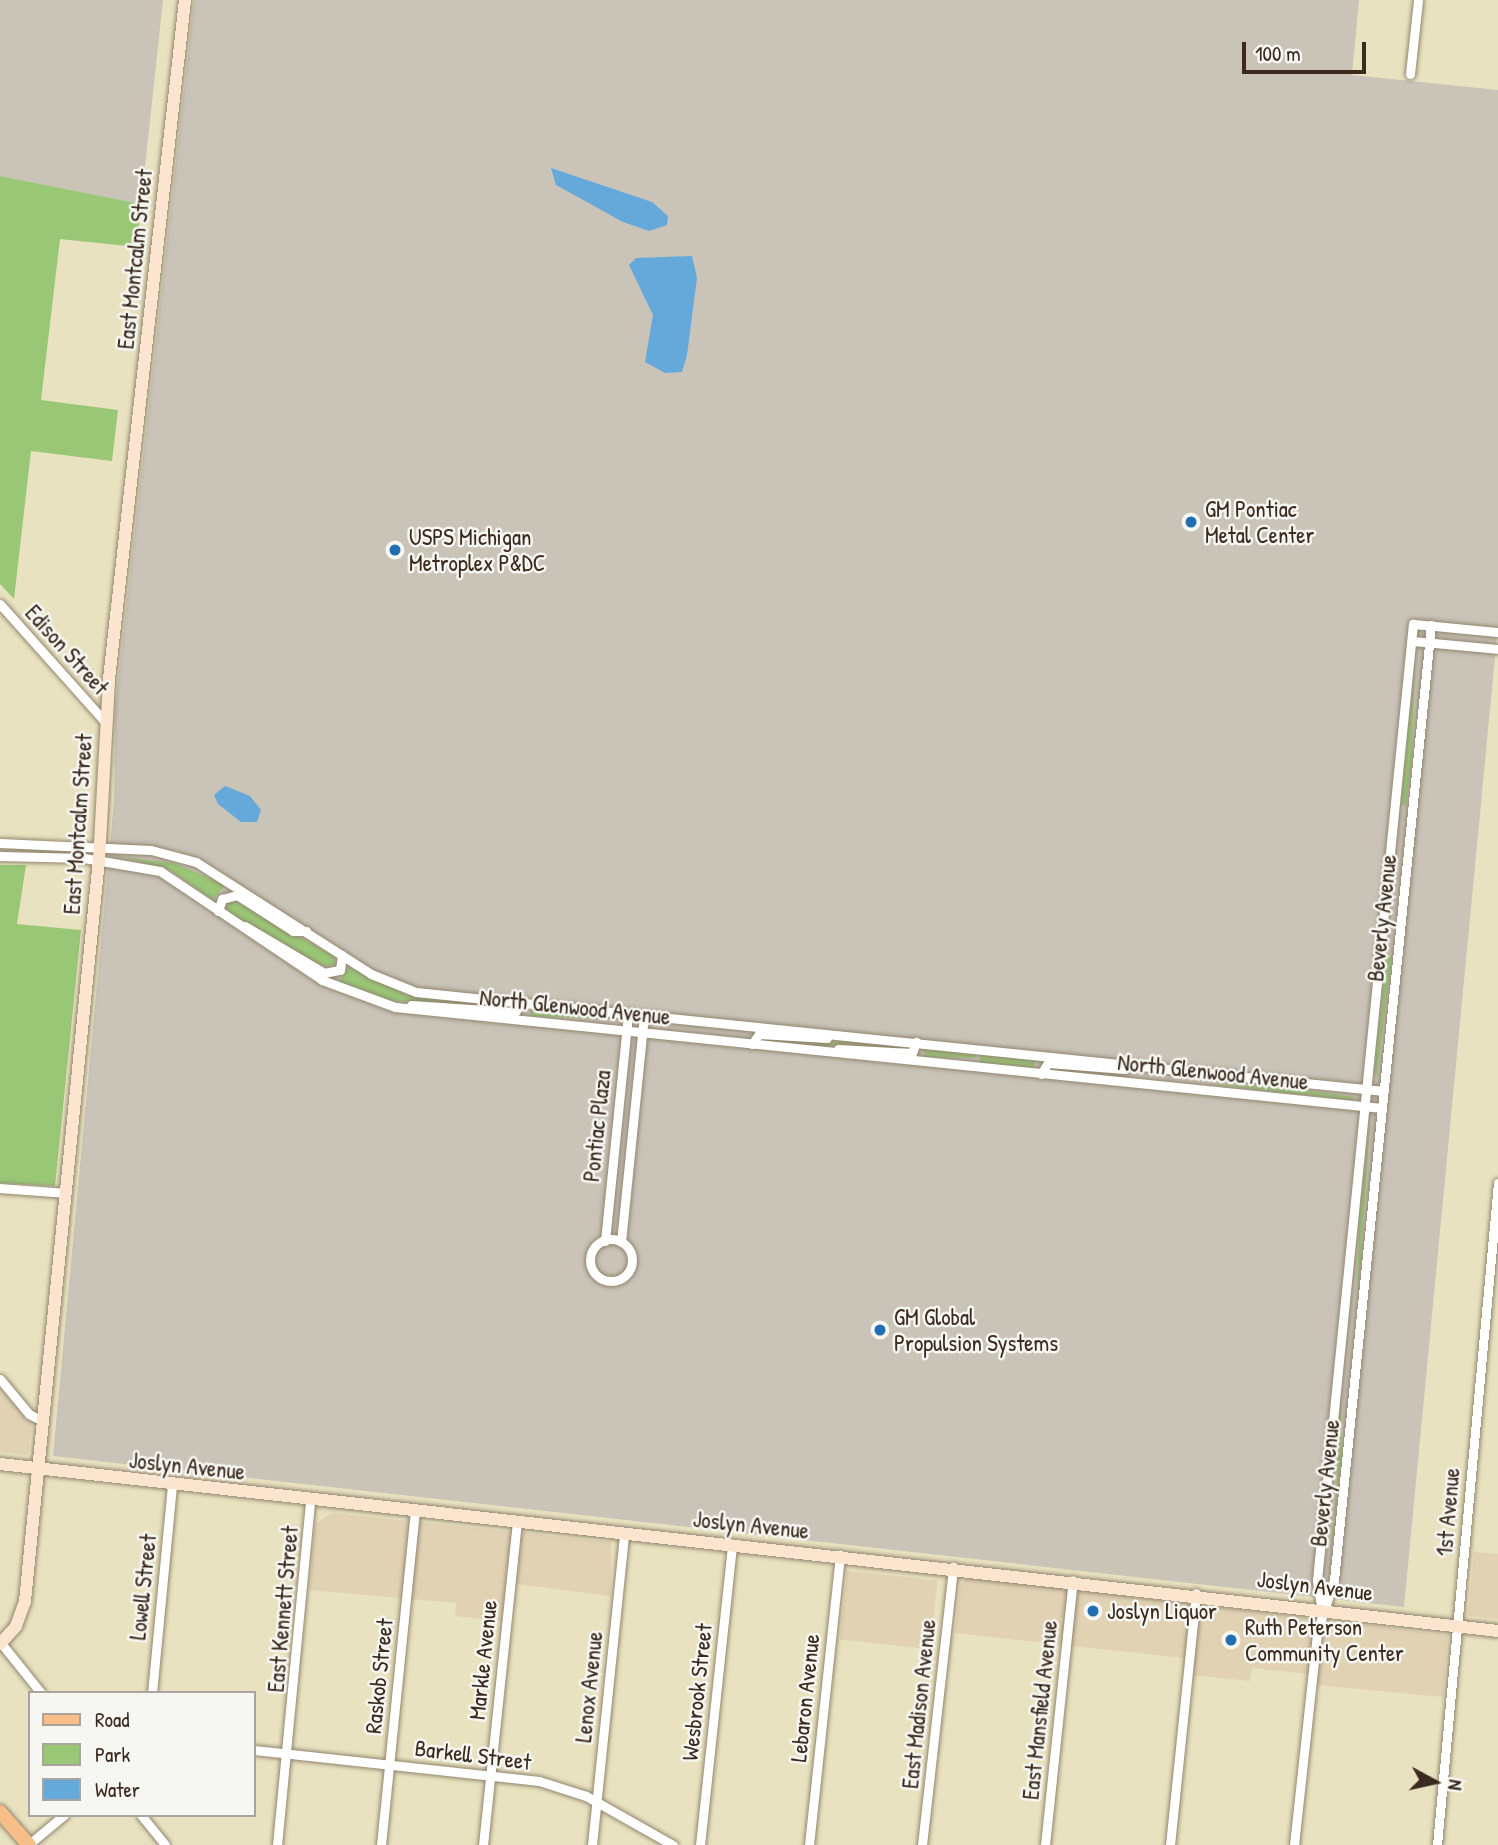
<!DOCTYPE html>
<style>
body{margin:0}
#map{position:relative;width:1498px;height:1845px;overflow:hidden;background:#e9e2c0;font-family:"Patrick Hand",sans-serif}
div>[style]{position:absolute}
.built>*{inset:0;background:#e1d2b4;transform-origin:0 0}
.industrial>*{inset:0;background:#c9c3b8}
.green>*{inset:0;background:#99c776}
.water>*{inset:0;background:#65a9da}
.roads{filter:drop-shadow(0 0 2px #92866f) drop-shadow(0 0 2px #92866f)}
.street>*{height:9px;margin:-4.5px;padding:0 4.5px;transform-origin:4.5px;border-radius:4.5px;background:#fff}
.street>.ring{margin:-4.5px;padding:0;box-sizing:content-box;background:none;border:9px solid #fff;border-radius:50%}
.secondary>*{height:12px;margin:-6px;padding:0 6px;transform-origin:6px;border-radius:6px;background:#fce5cf}
.primary>*{height:14px;margin:-7px;padding:0 7px;transform-origin:7px;border-radius:7px;background:#f7be87}
.dots>*{width:19px;height:19px;translate:-50% -50%;box-sizing:border-box;border:4px solid #f6f6f2;border-radius:50%}
span{translate:-50% -50%;white-space:nowrap;text-align:center;line-height:1.15;-webkit-text-stroke:5px #f6f6f2;paint-order:stroke}
.street-label{font-size:23px;color:#3b2a1e}
.poi-label{font-size:23px;color:#3b2a1e}
.left{translate:0 -50%;text-align:left}
.legend{position:absolute;left:28px;top:1691px;width:228px;height:126px;box-sizing:border-box;background:#f6f6f2;border:2px solid #aba49d;margin:0;padding:9px 12px;list-style:none;font-size:21px;color:#3b2a1e}
.legend li{display:flex;align-items:center;gap:14px;height:35px}
.legend b{width:35px;border:2px solid #aba49d}
.north{position:absolute;left:1400px;top:1747px;width:70px;height:70px;-webkit-text-stroke:5px #f6f6f2;paint-order:stroke;rotate:98deg;font-size:19px;font-weight:700;line-height:28px;text-align:center;color:#3b2a1e}
.north::after{content:'';display:block;margin:auto;width:24px;height:32px;background:#3b2a1e;clip-path:polygon(50% 0,100% 100%,50% 72%,0 100%)}
.scale{position:absolute;left:1242px;top:42px;width:124px;height:32px;box-sizing:border-box;border:4px solid #3b2a1e;border-top:0;padding-left:9px;font-size:21px;line-height:24px;white-space:nowrap;color:#3b2a1e;-webkit-text-stroke:5px #f6f6f2;paint-order:stroke}
</style>
<div id="map">
<div class="built">
<i style="clip-path:polygon(0 1385px,32px 1423px,28px 1455px,0 1452px)"></i>
<i style="clip-path:polygon(332px 1513px,611px 1542px,611px 1596px,516px 1584px,511px 1622px,455px 1616px,456px 1603px,310px 1590px,315px 1524px)"></i>
<i style="clip-path:polygon(1474px 1552px,1498px 1554px,1498px 1619px,1468px 1616px)"></i>
<i style="left:847px;top:1571px;width:91px;height:69px;rotate:6deg"></i>
<i style="clip-path:polygon(967px 1577px,1448px 1635px,1443px 1697px,1307px 1684px,1308px 1674px,1252px 1668px,1250px 1681px,1183px 1674px,1183px 1658px,955px 1633px,960px 1586px)"></i>
</div>
<div class="industrial">
<i style="clip-path:polygon(0 0,163px 0,141px 204px,0 176px)"></i>
<i style="clip-path:polygon(194px 0,1359px 0,1352px 75px,1498px 90px,1498px 626px,1404px 1607px,53px 1456px,114px 801px,115px 708px)"></i>
</div>
<div class="green">
<i style="clip-path:polygon(0 176px,141px 204px,137px 247px,60px 239px,41px 400px,118px 410px,112px 461px,31px 451px,14px 599px,0 584px)"></i>
<i style="clip-path:polygon(1415px 664px,1412px 756px,1406px 806px,1401px 804px)"></i>
<i style="clip-path:polygon(122px 857px,174px 863px,225px 885px,213px 900px,170px 870px)"></i>
<i style="clip-path:polygon(0 865px,26px 865px,17px 924px,81px 930px,55px 1186px,0 1183px)"></i>
<i style="clip-path:polygon(233px 900px,334px 956px,335px 965px,317px 966px,229px 913px,226px 905px)"></i>
<i style="clip-path:polygon(1387px 954px,1392px 956px,1377px 1076px,1374px 1073px)"></i>
<i style="clip-path:polygon(349px 967px,409px 996px,514px 1010px,384px 1000px,339px 982px)"></i>
<i style="clip-path:polygon(531px 1010px,610px 1018px,611px 1019px,530px 1016px)"></i>
<i style="clip-path:polygon(759px 1040px,850px 1042px,909px 1049px,818px 1046px)"></i>
<i style="clip-path:polygon(923px 1048px,976px 1050px,975px 1058px,925px 1057px)"></i>
<i style="clip-path:polygon(981px 1051px,1037px 1059px,1033px 1068px,979px 1063px)"></i>
<i style="clip-path:polygon(1207px 1084px,1292px 1088px,1355px 1097px,1351px 1100px)"></i>
<i style="clip-path:polygon(1370px 1123px,1361px 1260px,1357px 1296px,1359px 1219px)"></i>
<i style="clip-path:polygon(1341px 1393px,1341px 1461px,1328px 1579px,1336px 1492px)"></i>
</div>
<div class="water">
<i style="clip-path:polygon(551px 168px,652px 202px,668px 216px,667px 225px,649px 231px,623px 222px,556px 185px)"></i>
<i style="clip-path:polygon(692px 256px,697px 278px,687px 355px,682px 372px,665px 373px,645px 362px,653px 315px,629px 265px,636px 258px)"></i>
<i style="clip-path:polygon(225px 786px,250px 796px,261px 810px,257px 822px,241px 822px,218px 804px,214px 795px)"></i>
</div>
<div class="roads">
<div class="street">
<i style="left:1410px;top:74px;width:74px;rotate:-83.8deg"></i>
<i style="left:0;top:604px;width:158px;rotate:48.3deg"></i>
<i style="left:1412px;top:641px;width:86px;rotate:5.3deg"></i>
<i style="left:0;top:843px;width:151px;rotate:2.7deg"></i>
<i style="left:151px;top:850px;width:47px;rotate:14.9deg"></i>
<i style="left:196px;top:862px;width:208px;rotate:32.6deg"></i>
<i style="left:371px;top:974px;width:48px;rotate:21.8deg"></i>
<i style="left:416px;top:992px;width:973px;rotate:5.84deg"></i>
<i style="left:0;top:856px;width:84px;rotate:1.4deg"></i>
<i style="left:84px;top:858px;width:77px;rotate:9.7deg"></i>
<i style="left:160px;top:871px;width:195px;rotate:33.9deg"></i>
<i style="left:322px;top:980px;width:78px;rotate:20.3deg"></i>
<i style="left:395px;top:1007px;width:992px;rotate:5.84deg"></i>
<i style="left:218px;top:911px;width:13px;rotate:-72deg"></i>
<i style="left:222px;top:899px;width:16px;rotate:-15deg"></i>
<i style="left:237px;top:895px;width:67px;rotate:32.7deg"></i>
<i style="left:293px;top:931px;width:13px"></i>
<i style="left:245px;top:926px;width:92px;rotate:30.7deg"></i>
<i style="left:324px;top:973px;width:16px;rotate:-11deg"></i>
<i style="left:340px;top:970px;width:15px;rotate:-82deg"></i>
<i style="left:411px;top:1005px;width:104px;rotate:3.9deg"></i>
<i style="left:515px;top:1012px;width:11px;rotate:-52deg"></i>
<i style="left:752px;top:1044px;width:12px;rotate:-55deg"></i>
<i style="left:759px;top:1034px;width:68px;rotate:3.4deg"></i>
<i style="left:838px;top:1049px;width:74px;rotate:3.1deg"></i>
<i style="left:912px;top:1053px;width:12px;rotate:-70deg"></i>
<i style="left:1041px;top:1074px;width:13px;rotate:-58deg"></i>
<i style="left:1048px;top:1063px;width:77px;rotate:4.5deg"></i>
<i style="left:0;top:1188px;width:66px;rotate:4.3deg"></i>
<i class="ring" style="left:590px;top:1239px;width:33px;height:33px"></i>
<i style="left:605px;top:1241px;width:228px;rotate:-84.2deg"></i>
<i style="left:621px;top:1242px;width:227px;rotate:-84.2deg"></i>
<i style="left:0;top:1379px;width:45px;rotate:50.4deg"></i>
<i style="left:29px;top:1414px;width:16px;rotate:27deg"></i>
<i style="left:1321px;top:1606px;width:26px;rotate:-99deg"></i>
<i style="left:1317px;top:1580px;width:961px;rotate:-84.27deg"></i>
<i style="left:1413px;top:624px;width:85px;rotate:5.4deg"></i>
<i style="left:1px;top:1643px;width:64px;rotate:51.3deg"></i>
<i style="left:152px;top:1693px;width:208px;rotate:-84.5deg"></i>
<i style="left:254px;top:1750px;width:287px;rotate:6.2deg"></i>
<i style="left:539px;top:1781px;width:49px;rotate:17.7deg"></i>
<i style="left:586px;top:1796px;width:100px;rotate:29.4deg"></i>
<i style="left:141px;top:1815px;width:38px;rotate:51deg"></i>
<i style="left:28px;top:1845px;width:47px;rotate:-39.8deg"></i>
<i style="left:277px;top:1845px;width:347px;rotate:-84.5deg"></i>
<i style="left:381px;top:1845px;width:336px;rotate:-84.2deg"></i>
<i style="left:483px;top:1845px;width:325px;rotate:-84deg"></i>
<i style="left:592px;top:1845px;width:314px;rotate:-84.1deg"></i>
<i style="left:700px;top:1845px;width:303px;rotate:-83.9deg"></i>
<i style="left:809px;top:1845px;width:292px;rotate:-83.9deg"></i>
<i style="left:922px;top:1845px;width:280px;rotate:-83.6deg"></i>
<i style="left:1045px;top:1845px;width:266px;rotate:-84deg"></i>
<i style="left:1170px;top:1845px;width:253px;rotate:-84.1deg"></i>
<i style="left:1294px;top:1845px;width:214px;rotate:-83.8deg"></i>
<i style="left:1317px;top:1632px;width:55px;rotate:-71.9deg"></i>
<i style="left:1334px;top:1580px;width:960px;rotate:-84.2deg"></i>
<i style="left:1437px;top:1845px;width:665px;rotate:-84.74deg"></i>
</div>
<div class="secondary">
<i style="left:0;top:1464px;width:1507px;rotate:6.36deg"></i>
<i style="left:0;top:1644px;width:24px;rotate:-48deg"></i>
<i style="left:16px;top:1626px;width:27px;rotate:-70deg"></i>
<i style="left:25px;top:1601px;width:745px;rotate:-84.3deg"></i>
<i style="left:99px;top:860px;width:181px;rotate:-86.8deg"></i>
<i style="left:109px;top:679px;width:683px;rotate:-83.61deg"></i>
</div>
<div class="primary">
<i style="left:0;top:1812px;width:44px;rotate:48.7deg"></i>
</div>
</div>
<div class="dots">
<i style="left:1191px;top:522px;background:#1f6fb2"></i>
<i style="left:395px;top:550px;background:#1f6fb2"></i>
<i style="left:880px;top:1330px;background:#1f6fb2"></i>
<i style="left:1093px;top:1611px;background:#1f6fb2"></i>
<i style="left:1231px;top:1640px;background:#1f6fb2"></i>
</div>
<div class="street-label">
<span style="left:135px;top:259px;rotate:-84deg">East Montcalm Street</span>
<span style="left:67px;top:650px;rotate:48deg">Edison Street</span>
<span style="left:78px;top:824px;rotate:-86deg">East Montcalm Street</span>
<span style="left:1382px;top:918px;rotate:-84deg">Beverly Avenue</span>
<span style="left:575px;top:1007px;rotate:6deg">North Glenwood Avenue</span>
<span style="left:1213px;top:1072px;rotate:6deg">North Glenwood Avenue</span>
<span style="left:597px;top:1126px;rotate:-84deg">Pontiac Plaza</span>
<span style="left:187px;top:1466px;rotate:6deg">Joslyn Avenue</span>
<span style="left:1325px;top:1483px;rotate:-84deg">Beverly Avenue</span>
<span style="left:1448px;top:1512px;rotate:-85deg">1st Avenue</span>
<span style="left:751px;top:1525px;rotate:6deg">Joslyn Avenue</span>
<span style="left:1315px;top:1586px;rotate:7deg">Joslyn Avenue</span>
<span style="left:143px;top:1587px;rotate:-84deg">Lowell Street</span>
<span style="left:283px;top:1609px;rotate:-85deg">East Kennett Street</span>
<span style="left:483px;top:1660px;rotate:-84deg">Markle Avenue</span>
<span style="left:379px;top:1676px;rotate:-84deg">Raskob Street</span>
<span style="left:589px;top:1687px;rotate:-84deg">Lenox Avenue</span>
<span style="left:697px;top:1692px;rotate:-84deg">Wesbrook Street</span>
<span style="left:805px;top:1698px;rotate:-84deg">Lebaron Avenue</span>
<span style="left:919px;top:1704px;rotate:-84deg">East Madison Avenue</span>
<span style="left:1040px;top:1710px;rotate:-84deg">East Mansfield Avenue</span>
<span style="left:473px;top:1755px;rotate:7deg">Barkell Street</span>
</div>
<div class="poi-label">
<span class="left" style="left:1205px;top:522px">GM Pontiac<br>Metal Center</span>
<span class="left" style="left:409px;top:550px">USPS Michigan<br>Metroplex P&amp;DC</span>
<span class="left" style="left:894px;top:1330px">GM Global<br>Propulsion Systems</span>
<span class="left" style="left:1107px;top:1611px">Joslyn Liquor</span>
<span class="left" style="left:1245px;top:1640px">Ruth Peterson<br>Community Center</span>
</div>
<ul class="legend">
<li><b style="height:9px;background:#f7be87"></b>Road</li>
<li><b style="height:19px;background:#99c776"></b>Park</li>
<li><b style="height:19px;background:#65a9da"></b>Water</li>
</ul>
<div class="north">N</div>
<div class="scale">100 m</div>
</div>
